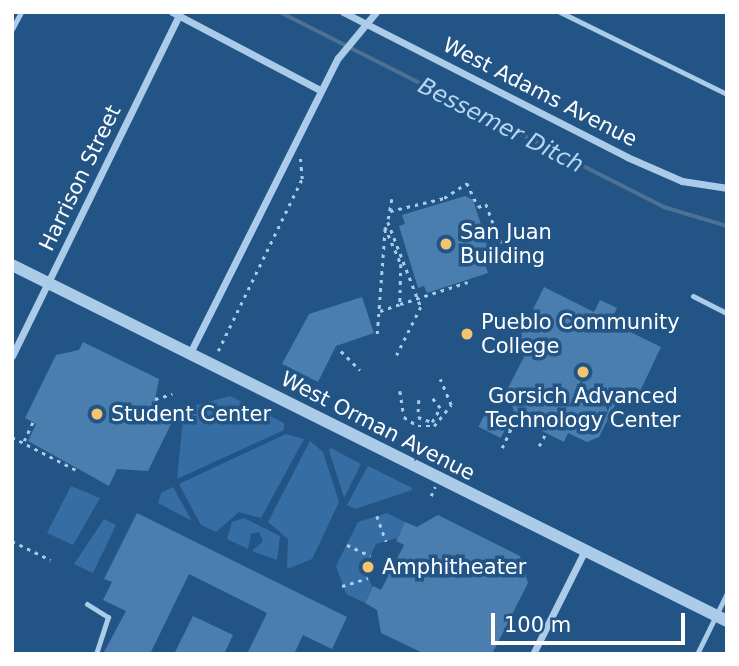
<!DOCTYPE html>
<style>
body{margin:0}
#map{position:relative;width:739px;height:666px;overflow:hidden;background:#225586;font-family:"DejaVu Sans",sans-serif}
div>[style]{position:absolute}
.green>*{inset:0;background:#366ea3}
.stream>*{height:3.5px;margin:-1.75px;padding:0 1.75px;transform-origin:1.75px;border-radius:1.75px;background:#4c7194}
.building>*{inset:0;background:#4a7eae;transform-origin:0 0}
.path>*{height:2.5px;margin-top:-1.25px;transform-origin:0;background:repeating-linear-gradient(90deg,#abcce9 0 3.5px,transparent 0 8.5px)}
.service>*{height:5px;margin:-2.5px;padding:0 2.5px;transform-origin:2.5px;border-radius:2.5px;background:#abcce9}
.minor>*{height:7px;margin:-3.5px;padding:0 3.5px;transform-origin:3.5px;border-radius:3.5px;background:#abcce9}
.tertiary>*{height:12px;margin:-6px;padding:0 6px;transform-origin:6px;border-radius:6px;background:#abcce9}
.dots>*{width:19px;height:19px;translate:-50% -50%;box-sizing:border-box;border:4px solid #225586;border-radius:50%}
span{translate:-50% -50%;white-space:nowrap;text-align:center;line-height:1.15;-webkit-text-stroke:7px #225586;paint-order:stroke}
.street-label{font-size:21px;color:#fff}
.poi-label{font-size:21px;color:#fff}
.left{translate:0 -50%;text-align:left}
.water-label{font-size:23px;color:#b7d6f1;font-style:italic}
.frame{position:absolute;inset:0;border:14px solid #fff;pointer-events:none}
.scale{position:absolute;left:491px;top:613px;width:194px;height:32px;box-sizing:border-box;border:4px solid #fff;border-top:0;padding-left:9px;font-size:21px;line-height:24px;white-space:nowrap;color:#fff;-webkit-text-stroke:5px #225586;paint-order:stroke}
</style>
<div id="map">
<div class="green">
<i style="clip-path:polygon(230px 396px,284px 423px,284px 430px,177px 479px,183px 418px,193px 406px)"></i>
<i style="clip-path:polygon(286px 434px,304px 439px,261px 518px,239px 512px,216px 532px,201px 525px,179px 484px)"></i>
<i style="clip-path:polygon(310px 441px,323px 452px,339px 502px,312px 559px,287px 569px,288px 539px,268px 522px)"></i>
<i style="clip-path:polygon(331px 448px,361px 464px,344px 498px,329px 450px)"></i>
<i style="clip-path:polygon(368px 466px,412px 488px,412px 490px,355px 509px,347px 505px)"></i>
<i style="clip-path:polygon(71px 486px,100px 498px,73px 545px,47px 533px)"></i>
<i style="clip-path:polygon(173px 487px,192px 521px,158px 503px,161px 493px)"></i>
<i style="clip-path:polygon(387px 513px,405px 522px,397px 538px,376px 544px,365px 568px,372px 587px,365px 603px,346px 594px,336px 566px,358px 522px)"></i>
<i style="clip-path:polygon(244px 518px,280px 536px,277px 560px,252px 551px,263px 541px,259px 532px,251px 534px,248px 549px,227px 539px,232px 522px)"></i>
<i style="clip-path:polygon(104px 519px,116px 525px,93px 573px,74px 564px)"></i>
</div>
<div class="stream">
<i style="left:280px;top:12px;width:431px;rotate:26.9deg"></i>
<i style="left:664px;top:207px;width:66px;rotate:16.8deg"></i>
</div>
<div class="building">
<i style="clip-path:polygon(465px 196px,473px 200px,493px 261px,485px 264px,488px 273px,427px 293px,424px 286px,418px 288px,399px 226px,405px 224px,402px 215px)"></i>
<i style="clip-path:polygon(544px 287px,594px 312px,600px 300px,617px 308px,610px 322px,661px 347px,633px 406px,618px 399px,599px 437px,587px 442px,568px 433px,564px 442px,516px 418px,507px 390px,526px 353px,514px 348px)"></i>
<i style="clip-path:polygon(362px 297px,374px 333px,336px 346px,318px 382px,282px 364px,309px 314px)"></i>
<i style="clip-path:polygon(83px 342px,159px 379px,155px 399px,172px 422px,148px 471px,117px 469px,109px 486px,28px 441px,36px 424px,25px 418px,56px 355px,79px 350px)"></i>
<i style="left:488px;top:408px;width:25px;height:21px;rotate:27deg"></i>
<i style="clip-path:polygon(137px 513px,347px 617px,332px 649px,303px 635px,294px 654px,247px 654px,267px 613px,189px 574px,150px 654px,103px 654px,126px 611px,103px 600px,112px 582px,104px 579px)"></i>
<i style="clip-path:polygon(438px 515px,520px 556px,528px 583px,492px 654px,425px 654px,381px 633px,377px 610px,365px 603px,373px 586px,381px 590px,404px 545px,396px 541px,405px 522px,417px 527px)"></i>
<i style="clip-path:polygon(193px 616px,233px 635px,224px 654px,174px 654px)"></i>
</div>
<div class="path">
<i style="left:392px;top:199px;width:23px;rotate:100deg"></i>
<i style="left:388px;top:222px;width:91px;rotate:68.8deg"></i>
<i style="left:421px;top:307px;width:54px;rotate:116.6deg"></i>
<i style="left:390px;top:211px;width:56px;rotate:-13.5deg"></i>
<i style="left:444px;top:198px;width:27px;rotate:-33deg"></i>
<i style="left:467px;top:183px;width:26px;rotate:65deg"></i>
<i style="left:478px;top:207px;width:9px;rotate:-21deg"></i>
<i style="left:486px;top:204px;width:40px;rotate:69.8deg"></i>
<i style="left:500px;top:242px;width:17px;rotate:-21deg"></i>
<i style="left:380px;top:311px;width:21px;rotate:-19deg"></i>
<i style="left:377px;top:334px;width:107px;rotate:-85.7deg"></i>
<i style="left:385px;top:227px;width:40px;rotate:66.6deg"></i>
<i style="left:401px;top:264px;width:40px;rotate:91.4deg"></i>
<i style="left:400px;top:304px;width:71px;rotate:-17.9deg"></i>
<i style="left:218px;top:351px;width:191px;rotate:-64deg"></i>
<i style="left:302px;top:179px;width:22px;rotate:-95deg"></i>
<i style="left:341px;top:351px;width:27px;rotate:45deg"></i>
<i style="left:400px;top:391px;width:26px;rotate:81deg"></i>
<i style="left:404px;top:417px;width:17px;rotate:33deg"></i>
<i style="left:418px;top:426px;width:16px"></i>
<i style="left:434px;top:426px;width:27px;rotate:-51deg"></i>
<i style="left:451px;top:405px;width:28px;rotate:-113deg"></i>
<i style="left:155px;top:399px;width:18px;rotate:-16deg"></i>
<i style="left:419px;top:400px;width:17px;rotate:93deg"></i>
<i style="left:418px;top:417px;width:15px;rotate:20deg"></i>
<i style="left:432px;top:422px;width:16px;rotate:-60deg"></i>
<i style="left:440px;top:408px;width:14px;rotate:-129deg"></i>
<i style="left:12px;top:437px;width:76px;rotate:27.2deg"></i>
<i style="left:24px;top:441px;width:21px;rotate:-65deg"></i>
<i style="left:539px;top:446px;width:15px;rotate:-62deg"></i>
<i style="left:502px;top:448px;width:21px;rotate:-65deg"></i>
<i style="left:511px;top:429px;width:5px;rotate:-158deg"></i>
<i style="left:431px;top:496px;width:10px;rotate:-66deg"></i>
<i style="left:377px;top:516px;width:27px;rotate:70deg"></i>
<i style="left:12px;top:541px;width:43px;rotate:26deg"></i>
<i style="left:347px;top:545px;width:26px;rotate:25deg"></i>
<i style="left:342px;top:586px;width:27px;rotate:-17deg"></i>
</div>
<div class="service">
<i style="left:560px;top:12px;width:186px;rotate:26.2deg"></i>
<i style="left:12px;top:29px;width:19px;rotate:-62deg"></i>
<i style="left:693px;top:296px;width:38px;rotate:27deg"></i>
<i style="left:87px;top:604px;width:25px;rotate:32deg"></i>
<i style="left:108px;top:617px;width:39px;rotate:108deg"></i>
<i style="left:697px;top:654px;width:68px;rotate:-63.8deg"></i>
</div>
<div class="minor">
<i style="left:172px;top:12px;width:167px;rotate:27.8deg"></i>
<i style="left:343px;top:12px;width:319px;rotate:27deg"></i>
<i style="left:627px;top:157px;width:60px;rotate:23.6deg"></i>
<i style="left:682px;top:181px;width:46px;rotate:8.8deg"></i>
<i style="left:190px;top:353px;width:330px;rotate:-63.4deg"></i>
<i style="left:338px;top:58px;width:60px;rotate:-50.4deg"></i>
<i style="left:12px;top:356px;width:380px;rotate:-63.9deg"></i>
<i style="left:533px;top:654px;width:116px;rotate:-63.4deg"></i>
</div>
<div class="tertiary">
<i style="left:12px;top:265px;width:799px;rotate:26.47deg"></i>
</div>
<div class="dots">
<i style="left:446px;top:244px;background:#f5c46d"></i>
<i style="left:467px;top:334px;background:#f5c46d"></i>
<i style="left:583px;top:372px;background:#f5c46d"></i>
<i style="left:97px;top:414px;background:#f5c46d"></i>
<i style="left:368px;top:567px;background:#f5c46d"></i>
</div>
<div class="street-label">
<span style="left:540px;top:92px;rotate:27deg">West Adams Avenue</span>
<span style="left:80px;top:178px;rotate:-64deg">Harrison Street</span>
<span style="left:378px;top:426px;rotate:27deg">West Orman Avenue</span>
</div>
<div class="poi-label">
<span class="left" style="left:460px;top:244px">San Juan<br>Building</span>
<span class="left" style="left:481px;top:334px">Pueblo Community<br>College</span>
<span style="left:583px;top:408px">Gorsich Advanced<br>Technology Center</span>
<span class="left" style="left:111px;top:414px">Student Center</span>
<span class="left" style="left:382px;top:567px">Amphitheater</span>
</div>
<div class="water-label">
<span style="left:501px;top:125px;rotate:27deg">Bessemer Ditch</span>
</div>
<div class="frame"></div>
<div class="scale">100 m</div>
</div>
